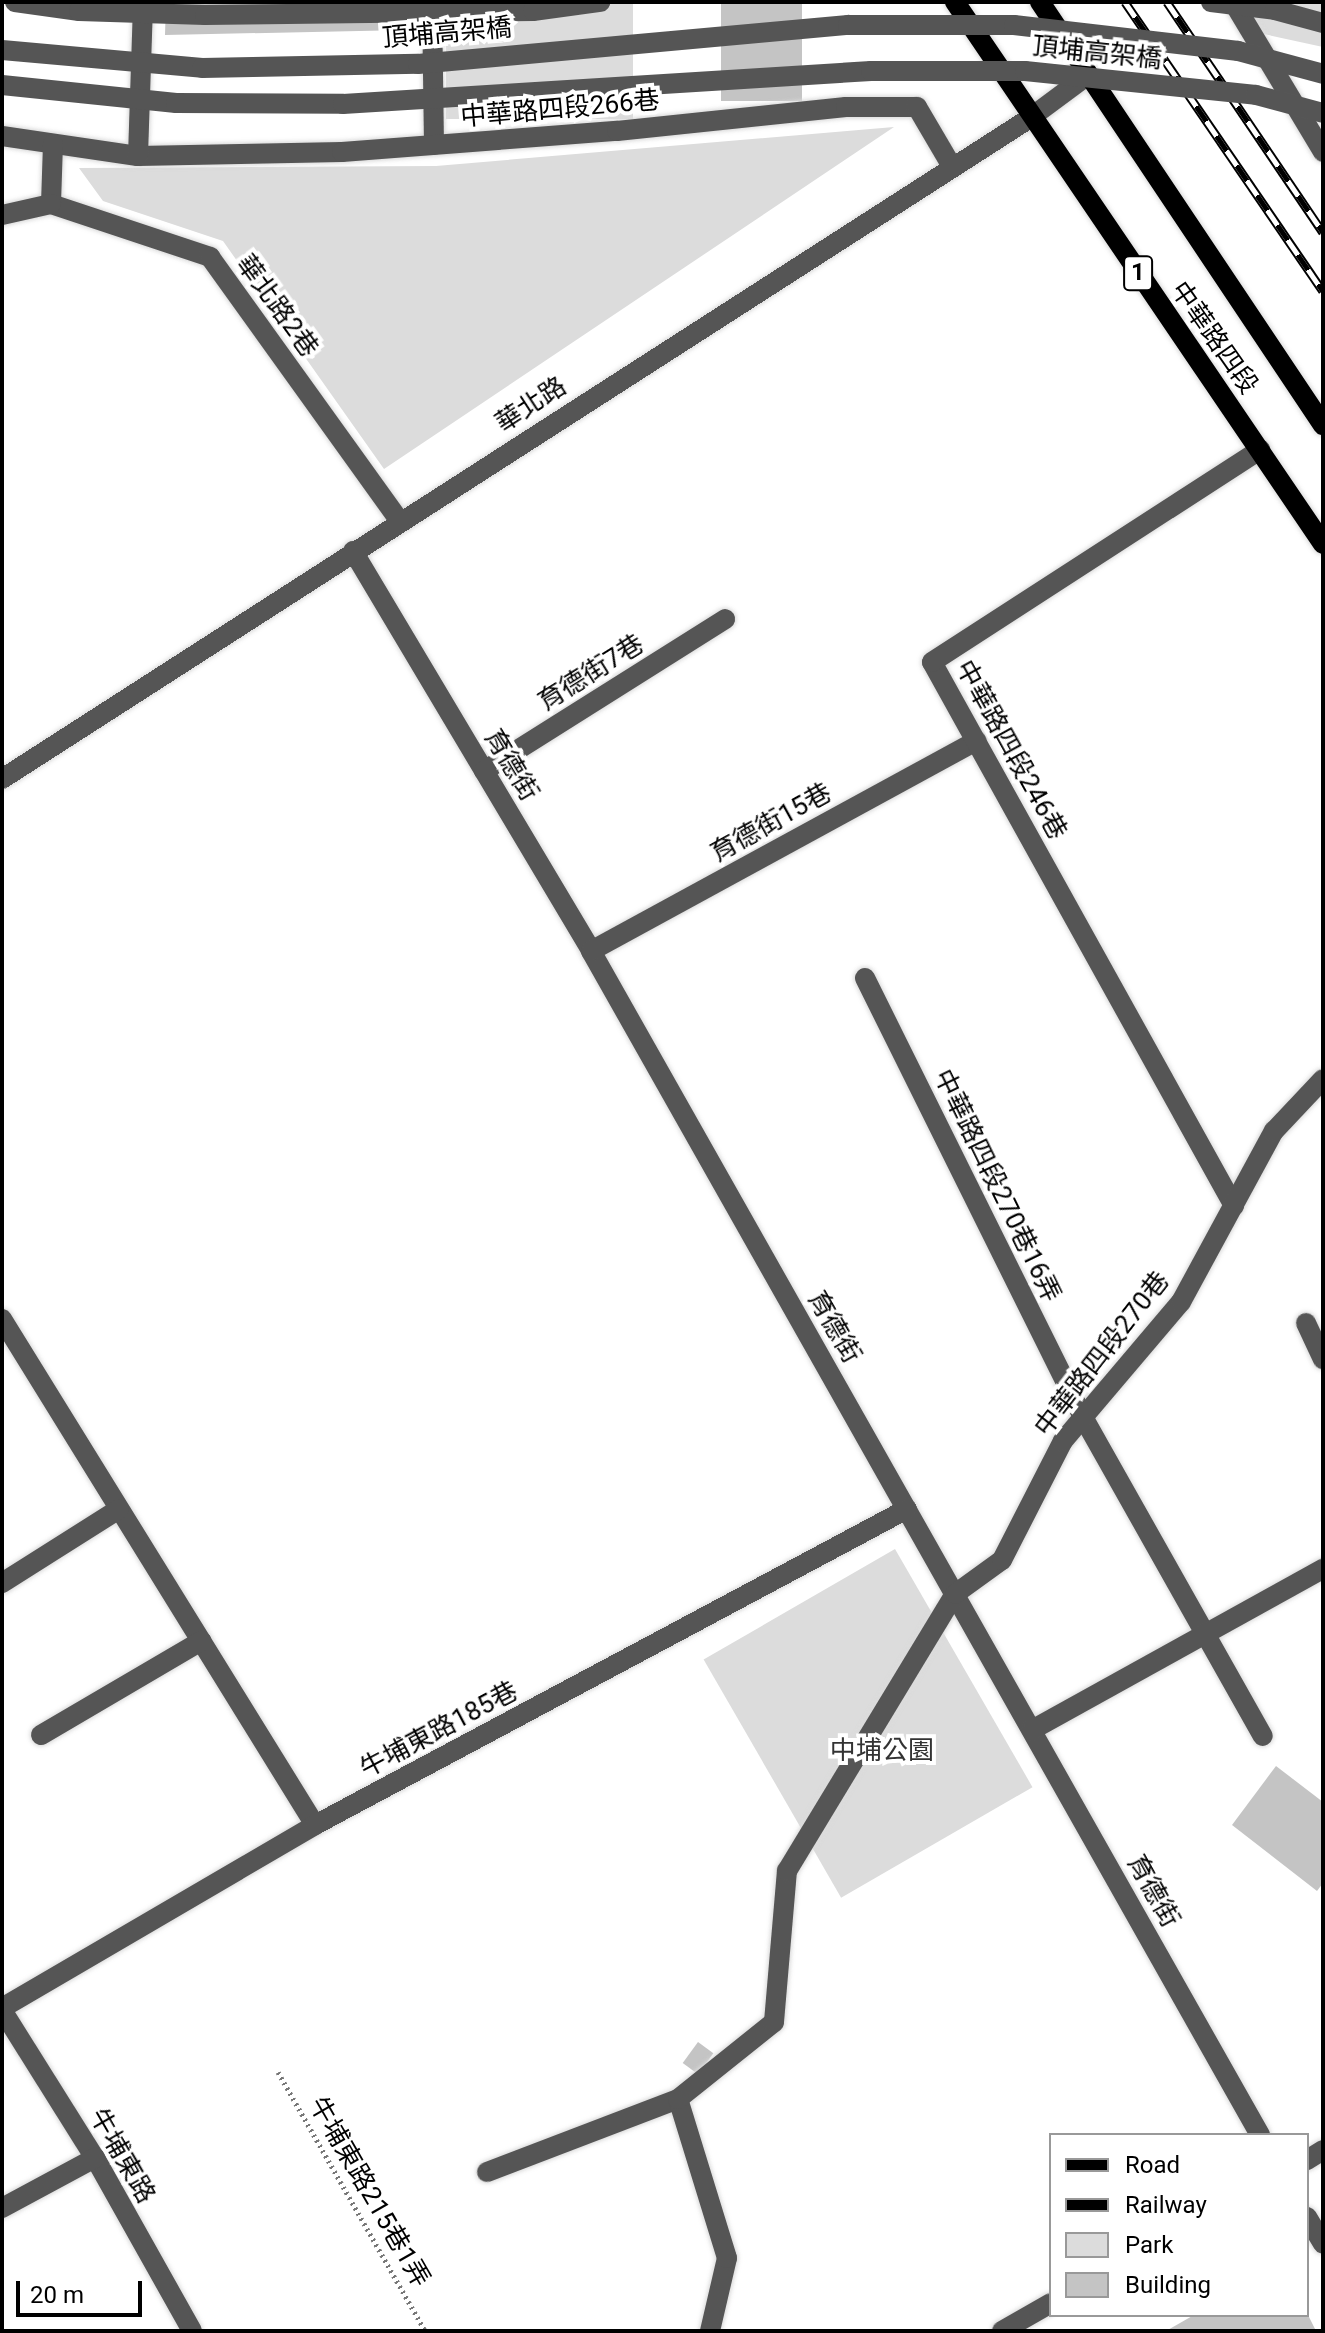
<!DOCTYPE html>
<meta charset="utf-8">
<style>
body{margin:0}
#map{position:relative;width:1325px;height:2333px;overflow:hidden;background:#fff;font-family:Roboto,"Noto Sans TC",sans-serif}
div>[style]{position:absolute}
.green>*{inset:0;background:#dcdcdc;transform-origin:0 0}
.building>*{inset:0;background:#c4c4c4;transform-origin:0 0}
.path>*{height:5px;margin-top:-2.5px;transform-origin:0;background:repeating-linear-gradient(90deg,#777 0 2px,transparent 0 6px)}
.roads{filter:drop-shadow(0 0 2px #dbdbdb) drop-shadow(0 0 2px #dbdbdb)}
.minor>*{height:20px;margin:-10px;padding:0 10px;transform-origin:10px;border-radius:10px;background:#555}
.major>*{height:20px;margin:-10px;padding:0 10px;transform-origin:10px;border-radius:10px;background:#000}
.rail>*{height:9px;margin-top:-4.5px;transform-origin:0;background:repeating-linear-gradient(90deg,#fff 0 18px,#000 0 36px);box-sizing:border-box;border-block:2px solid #000}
.minor-bridge>*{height:20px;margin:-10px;padding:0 10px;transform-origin:10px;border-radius:10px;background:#555}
span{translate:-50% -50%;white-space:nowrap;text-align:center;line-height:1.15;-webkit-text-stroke:8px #fff;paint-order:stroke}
.shield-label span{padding:2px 6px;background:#fff;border:2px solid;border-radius:6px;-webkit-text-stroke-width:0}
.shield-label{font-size:24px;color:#000;font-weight:700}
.street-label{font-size:26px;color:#000}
.park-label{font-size:26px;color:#333}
.frame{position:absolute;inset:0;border:4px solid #000;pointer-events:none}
.legend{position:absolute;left:1049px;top:2133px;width:260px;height:184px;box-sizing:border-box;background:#fff;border:2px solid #999;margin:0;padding:10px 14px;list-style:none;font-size:24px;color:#000}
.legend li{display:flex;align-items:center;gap:16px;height:40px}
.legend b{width:40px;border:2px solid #999}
.scale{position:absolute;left:16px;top:2281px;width:126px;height:36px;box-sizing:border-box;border:4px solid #000;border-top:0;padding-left:10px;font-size:24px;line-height:28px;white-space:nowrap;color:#000;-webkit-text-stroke:6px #fff;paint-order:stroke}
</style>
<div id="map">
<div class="green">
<i style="left:446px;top:2px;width:187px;height:117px"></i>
<i style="clip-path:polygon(1247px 2px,1323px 2px,1323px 47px,1250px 31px)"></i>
<i style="clip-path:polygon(894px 127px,384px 469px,223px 241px,103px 201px,79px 168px,436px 166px)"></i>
<i style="left:895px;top:1549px;width:275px;height:221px;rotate:60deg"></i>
</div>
<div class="building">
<i style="clip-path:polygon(166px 2px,405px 2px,406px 30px,165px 35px)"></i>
<i style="left:721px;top:2px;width:81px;height:99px"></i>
<i style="clip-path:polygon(1276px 1766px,1323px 1802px,1323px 1883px,1317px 1891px,1232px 1825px)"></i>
<i style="left:698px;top:2042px;width:19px;height:26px;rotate:36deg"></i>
<i style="clip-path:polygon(1194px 2315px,1308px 2315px,1316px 2331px,1166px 2331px)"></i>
</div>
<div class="path">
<i style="left:278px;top:2072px;width:298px;rotate:60.4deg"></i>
</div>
<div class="roads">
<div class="minor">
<i style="left:432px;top:2px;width:143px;rotate:89.2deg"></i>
<i style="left:1233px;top:2px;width:175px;rotate:59deg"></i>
<i style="left:2px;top:136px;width:137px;rotate:8.4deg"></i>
<i style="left:138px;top:156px;width:204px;rotate:-1.1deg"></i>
<i style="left:342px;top:152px;width:276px;rotate:-4.4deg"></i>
<i style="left:617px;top:131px;width:230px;rotate:-6deg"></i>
<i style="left:846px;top:107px;width:71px"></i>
<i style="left:917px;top:107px;width:67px;rotate:59.6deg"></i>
<i style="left:138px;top:156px;width:154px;rotate:-88.1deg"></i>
<i style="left:51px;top:204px;width:168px;rotate:18.4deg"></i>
<i style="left:210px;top:257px;width:325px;rotate:54.3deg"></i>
<i style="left:51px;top:204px;width:60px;rotate:-88.1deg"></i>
<i style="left:2px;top:215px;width:50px;rotate:-12.7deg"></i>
<i style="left:353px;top:551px;width:465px;rotate:59.2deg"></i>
<i style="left:591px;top:951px;width:1360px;rotate:60.53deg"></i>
<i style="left:484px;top:771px;width:285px;rotate:-32.2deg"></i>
<i style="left:2px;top:779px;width:1222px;rotate:-32.74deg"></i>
<i style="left:1030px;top:118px;width:72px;rotate:-36.6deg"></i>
<i style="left:591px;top:951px;width:439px;rotate:-28.6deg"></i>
<i style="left:865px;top:978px;width:490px;rotate:63.6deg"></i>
<i style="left:1083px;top:1417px;width:366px;rotate:60.6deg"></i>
<i style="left:1234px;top:1206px;width:622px;rotate:-119.04deg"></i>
<i style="left:932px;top:662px;width:391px;rotate:-32.9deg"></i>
<i style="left:2px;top:1319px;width:595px;rotate:58.26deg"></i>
<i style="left:1306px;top:1323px;width:40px;rotate:65deg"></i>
<i style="left:2px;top:1583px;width:138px;rotate:-32.3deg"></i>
<i style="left:1032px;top:1730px;width:333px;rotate:-29deg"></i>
<i style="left:41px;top:1735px;width:186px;rotate:-30.4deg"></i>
<i style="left:2px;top:2008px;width:363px;rotate:-30.3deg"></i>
<i style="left:315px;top:1825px;width:671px;rotate:-28.09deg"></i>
<i style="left:2px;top:2010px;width:175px;rotate:57.9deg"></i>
<i style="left:95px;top:2158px;width:198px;rotate:60.7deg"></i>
<i style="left:1307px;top:2160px;width:19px;rotate:-32deg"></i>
<i style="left:487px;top:2172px;width:204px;rotate:-20.9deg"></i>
<i style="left:2px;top:2208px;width:106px;rotate:-28.3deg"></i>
<i style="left:1307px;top:2217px;width:31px;rotate:59deg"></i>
<i style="left:710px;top:2331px;width:75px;rotate:-76.9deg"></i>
<i style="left:727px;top:2258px;width:166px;rotate:-107.1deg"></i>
<i style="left:678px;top:2099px;width:123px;rotate:-38.7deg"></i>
<i style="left:774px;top:2022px;width:152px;rotate:-85.1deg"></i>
<i style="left:787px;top:1871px;width:324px;rotate:-58.8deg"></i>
<i style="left:955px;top:1594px;width:58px;rotate:-35.9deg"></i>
<i style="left:1002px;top:1560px;width:134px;rotate:-62.9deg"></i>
<i style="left:1063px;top:1441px;width:182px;rotate:-49.7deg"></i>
<i style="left:1181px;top:1302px;width:195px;rotate:-61.5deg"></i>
<i style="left:1274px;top:1131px;width:71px;rotate:-46.7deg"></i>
<i style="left:1002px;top:2331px;width:56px;rotate:-29.7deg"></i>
</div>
<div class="major">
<i style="left:955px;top:2px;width:655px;rotate:55.82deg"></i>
<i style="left:1040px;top:2px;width:509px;rotate:56.22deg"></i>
</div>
</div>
<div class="rail">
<i style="left:1125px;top:2px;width:350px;rotate:55.6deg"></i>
<i style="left:1167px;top:2px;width:278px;rotate:55.9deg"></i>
</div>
<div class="minor-bridge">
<i style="left:15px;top:2px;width:65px;rotate:8deg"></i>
<i style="left:79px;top:11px;width:126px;rotate:1.8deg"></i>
<i style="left:205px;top:15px;width:328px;rotate:-0.7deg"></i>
<i style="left:533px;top:11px;width:68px;rotate:-7.7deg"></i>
<i style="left:1211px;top:2px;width:64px;rotate:7.1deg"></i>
<i style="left:1275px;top:10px;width:50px;rotate:15.2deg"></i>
<i style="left:2px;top:50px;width:201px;rotate:5.1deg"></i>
<i style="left:202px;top:68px;width:216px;rotate:-1.1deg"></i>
<i style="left:418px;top:64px;width:432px;rotate:-5.2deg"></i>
<i style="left:848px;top:25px;width:166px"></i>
<i style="left:1014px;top:25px;width:226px;rotate:6.6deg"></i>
<i style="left:1238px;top:51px;width:88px;rotate:15.1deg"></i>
<i style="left:2px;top:85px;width:175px;rotate:5.9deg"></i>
<i style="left:176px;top:103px;width:167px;rotate:0.3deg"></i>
<i style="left:343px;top:104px;width:529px;rotate:-3.58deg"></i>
<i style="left:871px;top:71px;width:154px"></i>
<i style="left:1025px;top:71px;width:232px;rotate:5.9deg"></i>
<i style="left:1256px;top:95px;width:69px;rotate:15deg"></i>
</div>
<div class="shield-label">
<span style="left:1138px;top:273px">1</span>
</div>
<div class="street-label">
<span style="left:447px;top:33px;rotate:-5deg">頂埔高架橋</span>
<span style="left:1097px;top:53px;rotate:6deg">頂埔高架橋</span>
<span style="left:560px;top:109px;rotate:-5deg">中華路四段266巷</span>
<span style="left:277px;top:306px;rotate:54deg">華北路2巷</span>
<span style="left:1214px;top:338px;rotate:55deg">中華路四段</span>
<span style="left:531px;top:405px;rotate:-33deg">華北路</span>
<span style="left:591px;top:673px;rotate:-32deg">育德街7巷</span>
<span style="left:1011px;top:750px;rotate:61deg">中華路四段246巷</span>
<span style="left:511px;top:765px;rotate:59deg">育德街</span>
<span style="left:771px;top:823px;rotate:-29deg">育德街15巷</span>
<span style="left:997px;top:1186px;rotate:64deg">中華路四段270巷16弄</span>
<span style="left:834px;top:1327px;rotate:60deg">育德街</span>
<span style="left:1102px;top:1354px;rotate:-52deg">中華路四段270巷</span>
<span style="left:439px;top:1730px;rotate:-28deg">牛埔東路185巷</span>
<span style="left:1153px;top:1891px;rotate:61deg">育德街</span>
<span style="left:122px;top:2156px;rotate:60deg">牛埔東路</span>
<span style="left:369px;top:2192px;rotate:60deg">牛埔東路215巷1弄</span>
</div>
<div class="park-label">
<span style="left:882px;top:1751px">中埔公園</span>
</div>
<div class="frame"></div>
<ul class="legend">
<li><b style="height:10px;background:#000"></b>Road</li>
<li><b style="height:10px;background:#000"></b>Railway</li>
<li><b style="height:22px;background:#dcdcdc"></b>Park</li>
<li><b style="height:22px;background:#c4c4c4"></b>Building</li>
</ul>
<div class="scale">20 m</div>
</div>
